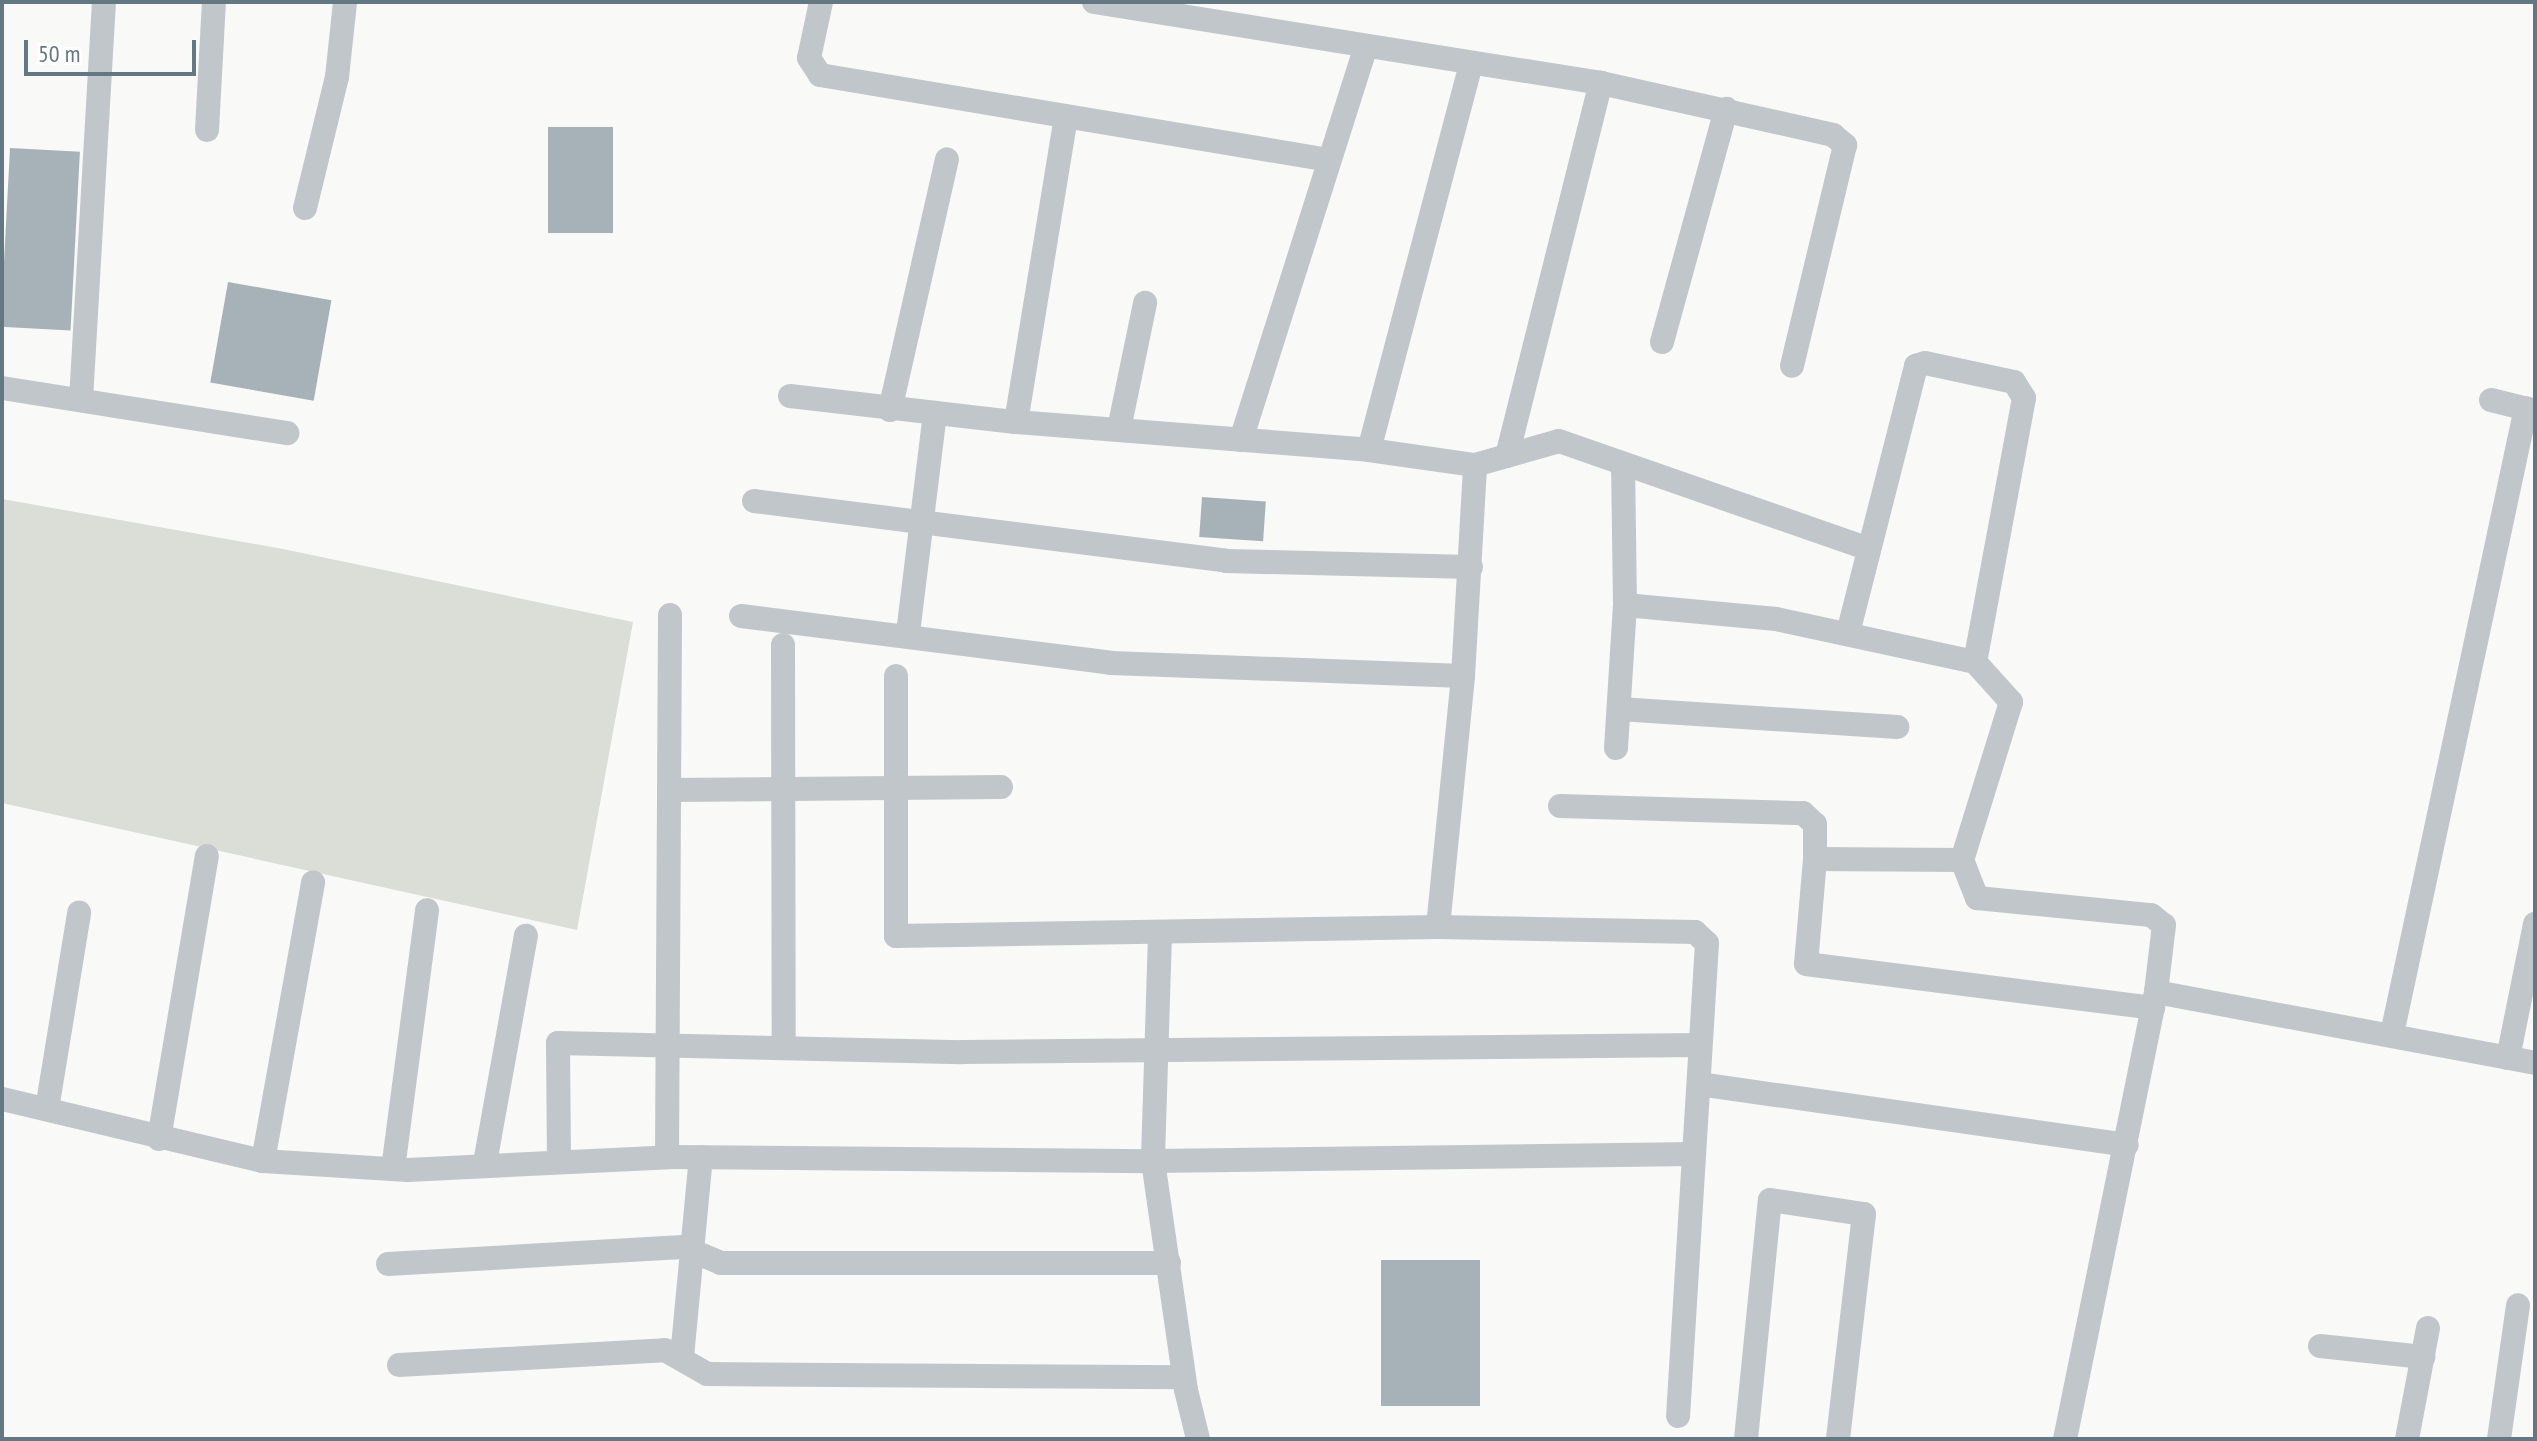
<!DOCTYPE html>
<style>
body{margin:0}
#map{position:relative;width:2537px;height:1441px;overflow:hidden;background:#f9f9f7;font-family:"PT Sans Narrow",sans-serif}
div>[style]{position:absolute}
.green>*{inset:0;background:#daded6}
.building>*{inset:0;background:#a6b2b7;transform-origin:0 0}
.street>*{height:24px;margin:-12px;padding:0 12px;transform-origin:12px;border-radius:12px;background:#c0c6c9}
span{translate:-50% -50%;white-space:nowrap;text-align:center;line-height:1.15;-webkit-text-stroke:8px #fff;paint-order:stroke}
.frame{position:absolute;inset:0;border:4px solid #637883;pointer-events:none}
.scale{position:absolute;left:24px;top:40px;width:172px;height:36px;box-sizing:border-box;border:4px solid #637883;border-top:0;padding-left:10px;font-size:24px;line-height:28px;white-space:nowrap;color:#637883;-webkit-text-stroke:6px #fff;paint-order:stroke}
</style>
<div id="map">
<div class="green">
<i style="clip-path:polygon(2px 499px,283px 549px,633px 622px,577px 930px,2px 803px)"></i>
</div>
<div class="building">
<i style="left:548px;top:127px;width:65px;height:106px"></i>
<i style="left:10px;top:148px;width:70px;height:179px;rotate:3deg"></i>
<i style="left:228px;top:282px;width:105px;height:102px;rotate:10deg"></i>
<i style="left:1202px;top:497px;width:64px;height:40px;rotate:4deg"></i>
<i style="left:1381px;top:1260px;width:99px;height:146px"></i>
</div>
<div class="street">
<i style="left:821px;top:2px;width:57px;rotate:102.1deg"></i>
<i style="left:809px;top:58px;width:20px;rotate:57deg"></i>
<i style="left:820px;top:75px;width:516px;rotate:9.48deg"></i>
<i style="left:1094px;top:2px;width:513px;rotate:9.08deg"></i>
<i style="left:1601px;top:83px;width:238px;rotate:12.6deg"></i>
<i style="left:1833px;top:135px;width:16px;rotate:40deg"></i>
<i style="left:1845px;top:145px;width:227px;rotate:103.5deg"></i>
<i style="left:207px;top:130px;width:128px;rotate:-86.9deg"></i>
<i style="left:305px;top:208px;width:135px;rotate:-76.3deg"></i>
<i style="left:337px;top:77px;width:75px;rotate:-83.9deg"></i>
<i style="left:1662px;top:342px;width:242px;rotate:-74.6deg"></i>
<i style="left:2px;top:388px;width:289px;rotate:9deg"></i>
<i style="left:790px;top:396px;width:227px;rotate:6.6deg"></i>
<i style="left:1016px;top:422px;width:354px;rotate:4.5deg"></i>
<i style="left:1369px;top:450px;width:107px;rotate:8.1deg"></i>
<i style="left:81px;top:400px;width:399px;rotate:-86.7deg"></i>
<i style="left:2491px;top:400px;width:45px;rotate:14deg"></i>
<i style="left:890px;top:410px;width:257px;rotate:-77.2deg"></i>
<i style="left:1016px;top:422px;width:308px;rotate:-80.7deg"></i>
<i style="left:1119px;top:429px;width:129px;rotate:-78.3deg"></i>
<i style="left:1241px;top:440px;width:413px;rotate:-72.4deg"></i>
<i style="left:1369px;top:450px;width:398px;rotate:-75.2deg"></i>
<i style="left:1507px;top:456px;width:385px;rotate:-75.9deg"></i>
<i style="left:754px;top:501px;width:476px;rotate:7.2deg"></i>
<i style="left:1226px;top:561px;width:245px;rotate:1.4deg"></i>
<i style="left:1625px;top:605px;width:152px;rotate:5.3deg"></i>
<i style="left:1776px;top:619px;width:204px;rotate:12.2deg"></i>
<i style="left:1975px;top:662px;width:54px;rotate:48deg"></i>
<i style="left:2011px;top:702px;width:165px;rotate:107.2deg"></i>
<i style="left:1962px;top:860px;width:41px;rotate:68.5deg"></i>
<i style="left:1977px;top:898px;width:175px;rotate:5.6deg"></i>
<i style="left:2151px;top:915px;width:16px;rotate:38deg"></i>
<i style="left:2164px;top:925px;width:67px;rotate:96.8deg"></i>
<i style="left:2156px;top:992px;width:456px;rotate:101.5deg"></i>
<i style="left:741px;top:616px;width:373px;rotate:7.2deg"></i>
<i style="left:1111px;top:663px;width:352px;rotate:2.1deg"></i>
<i style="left:908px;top:633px;width:222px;rotate:-83deg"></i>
<i style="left:1848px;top:633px;width:276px;rotate:-75.7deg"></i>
<i style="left:1916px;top:366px;width:9px;rotate:-18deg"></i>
<i style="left:1925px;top:363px;width:91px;rotate:12.1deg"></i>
<i style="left:2014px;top:382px;width:19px;rotate:58deg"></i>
<i style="left:2024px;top:398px;width:269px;rotate:100.5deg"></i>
<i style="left:783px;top:645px;width:402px;rotate:89.9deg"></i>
<i style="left:896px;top:676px;width:260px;rotate:90deg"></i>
<i style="left:896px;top:936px;width:542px;rotate:-0.95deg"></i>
<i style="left:1438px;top:927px;width:252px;rotate:-84.3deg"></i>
<i style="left:1463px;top:676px;width:211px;rotate:-86.7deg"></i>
<i style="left:1475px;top:465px;width:87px;rotate:-15.9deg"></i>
<i style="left:1559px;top:441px;width:326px;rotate:19.2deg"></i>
<i style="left:1619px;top:709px;width:279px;rotate:3.7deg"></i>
<i style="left:1616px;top:748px;width:143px;rotate:-86.4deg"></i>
<i style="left:1625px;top:605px;width:139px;rotate:-90.8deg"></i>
<i style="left:669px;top:790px;width:332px;rotate:-0.5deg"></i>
<i style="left:1560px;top:806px;width:243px;rotate:1.7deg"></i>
<i style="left:1803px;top:813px;width:16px;rotate:43deg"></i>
<i style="left:1815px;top:824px;width:35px;rotate:90deg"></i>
<i style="left:1815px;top:859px;width:147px;rotate:0.4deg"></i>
<i style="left:1815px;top:859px;width:105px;rotate:94.9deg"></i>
<i style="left:1806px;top:964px;width:350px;rotate:7.2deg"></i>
<i style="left:1438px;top:927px;width:257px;rotate:1.1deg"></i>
<i style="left:1695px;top:932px;width:16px;rotate:43deg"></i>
<i style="left:1707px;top:943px;width:474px;rotate:93.5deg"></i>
<i style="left:1160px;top:935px;width:226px;rotate:91.8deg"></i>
<i style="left:1153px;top:1161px;width:231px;rotate:81.8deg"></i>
<i style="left:1186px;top:1390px;width:50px;rotate:76.2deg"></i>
<i style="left:2156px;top:992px;width:386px;rotate:10.6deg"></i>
<i style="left:2392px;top:1034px;width:640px;rotate:-77.92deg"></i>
<i style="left:2508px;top:1058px;width:137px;rotate:-78.6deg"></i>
<i style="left:1699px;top:1084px;width:432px;rotate:8.1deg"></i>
<i style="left:2px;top:1099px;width:268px;rotate:13.4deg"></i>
<i style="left:263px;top:1161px;width:145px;rotate:3.6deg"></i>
<i style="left:408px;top:1170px;width:267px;rotate:-2.8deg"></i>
<i style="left:675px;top:1157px;width:478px;rotate:0.5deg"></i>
<i style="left:1153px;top:1161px;width:540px;rotate:-0.74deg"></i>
<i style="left:47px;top:1109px;width:199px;rotate:-80.7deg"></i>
<i style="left:159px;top:1139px;width:287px;rotate:-80.4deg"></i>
<i style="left:667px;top:1157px;width:542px;rotate:-89.68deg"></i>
<i style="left:559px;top:1160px;width:117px;rotate:-90.5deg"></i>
<i style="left:558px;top:1043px;width:405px;rotate:1.3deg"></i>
<i style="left:963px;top:1052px;width:737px;rotate:-0.54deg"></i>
<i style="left:263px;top:1161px;width:283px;rotate:-79.8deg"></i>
<i style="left:485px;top:1163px;width:231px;rotate:-79.8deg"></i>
<i style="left:393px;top:1169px;width:261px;rotate:-82.5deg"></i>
<i style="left:388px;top:1264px;width:295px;rotate:-3.3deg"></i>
<i style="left:683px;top:1247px;width:41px;rotate:22.8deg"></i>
<i style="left:721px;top:1263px;width:448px"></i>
<i style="left:2320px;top:1346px;width:104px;rotate:6.1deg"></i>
<i style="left:682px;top:1357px;width:201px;rotate:-84.6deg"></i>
<i style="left:399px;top:1365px;width:266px;rotate:-3.2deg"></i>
<i style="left:665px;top:1350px;width:48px;rotate:29.7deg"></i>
<i style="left:707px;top:1374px;width:477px;rotate:0.4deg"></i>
<i style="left:1746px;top:1439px;width:240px;rotate:-84.3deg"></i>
<i style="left:1770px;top:1200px;width:95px;rotate:8.5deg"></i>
<i style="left:1864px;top:1214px;width:226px;rotate:96.6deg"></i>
<i style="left:2407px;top:1439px;width:113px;rotate:-79.3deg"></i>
<i style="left:2499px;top:1439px;width:135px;rotate:-81.9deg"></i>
</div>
<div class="frame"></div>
<div class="scale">50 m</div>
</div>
